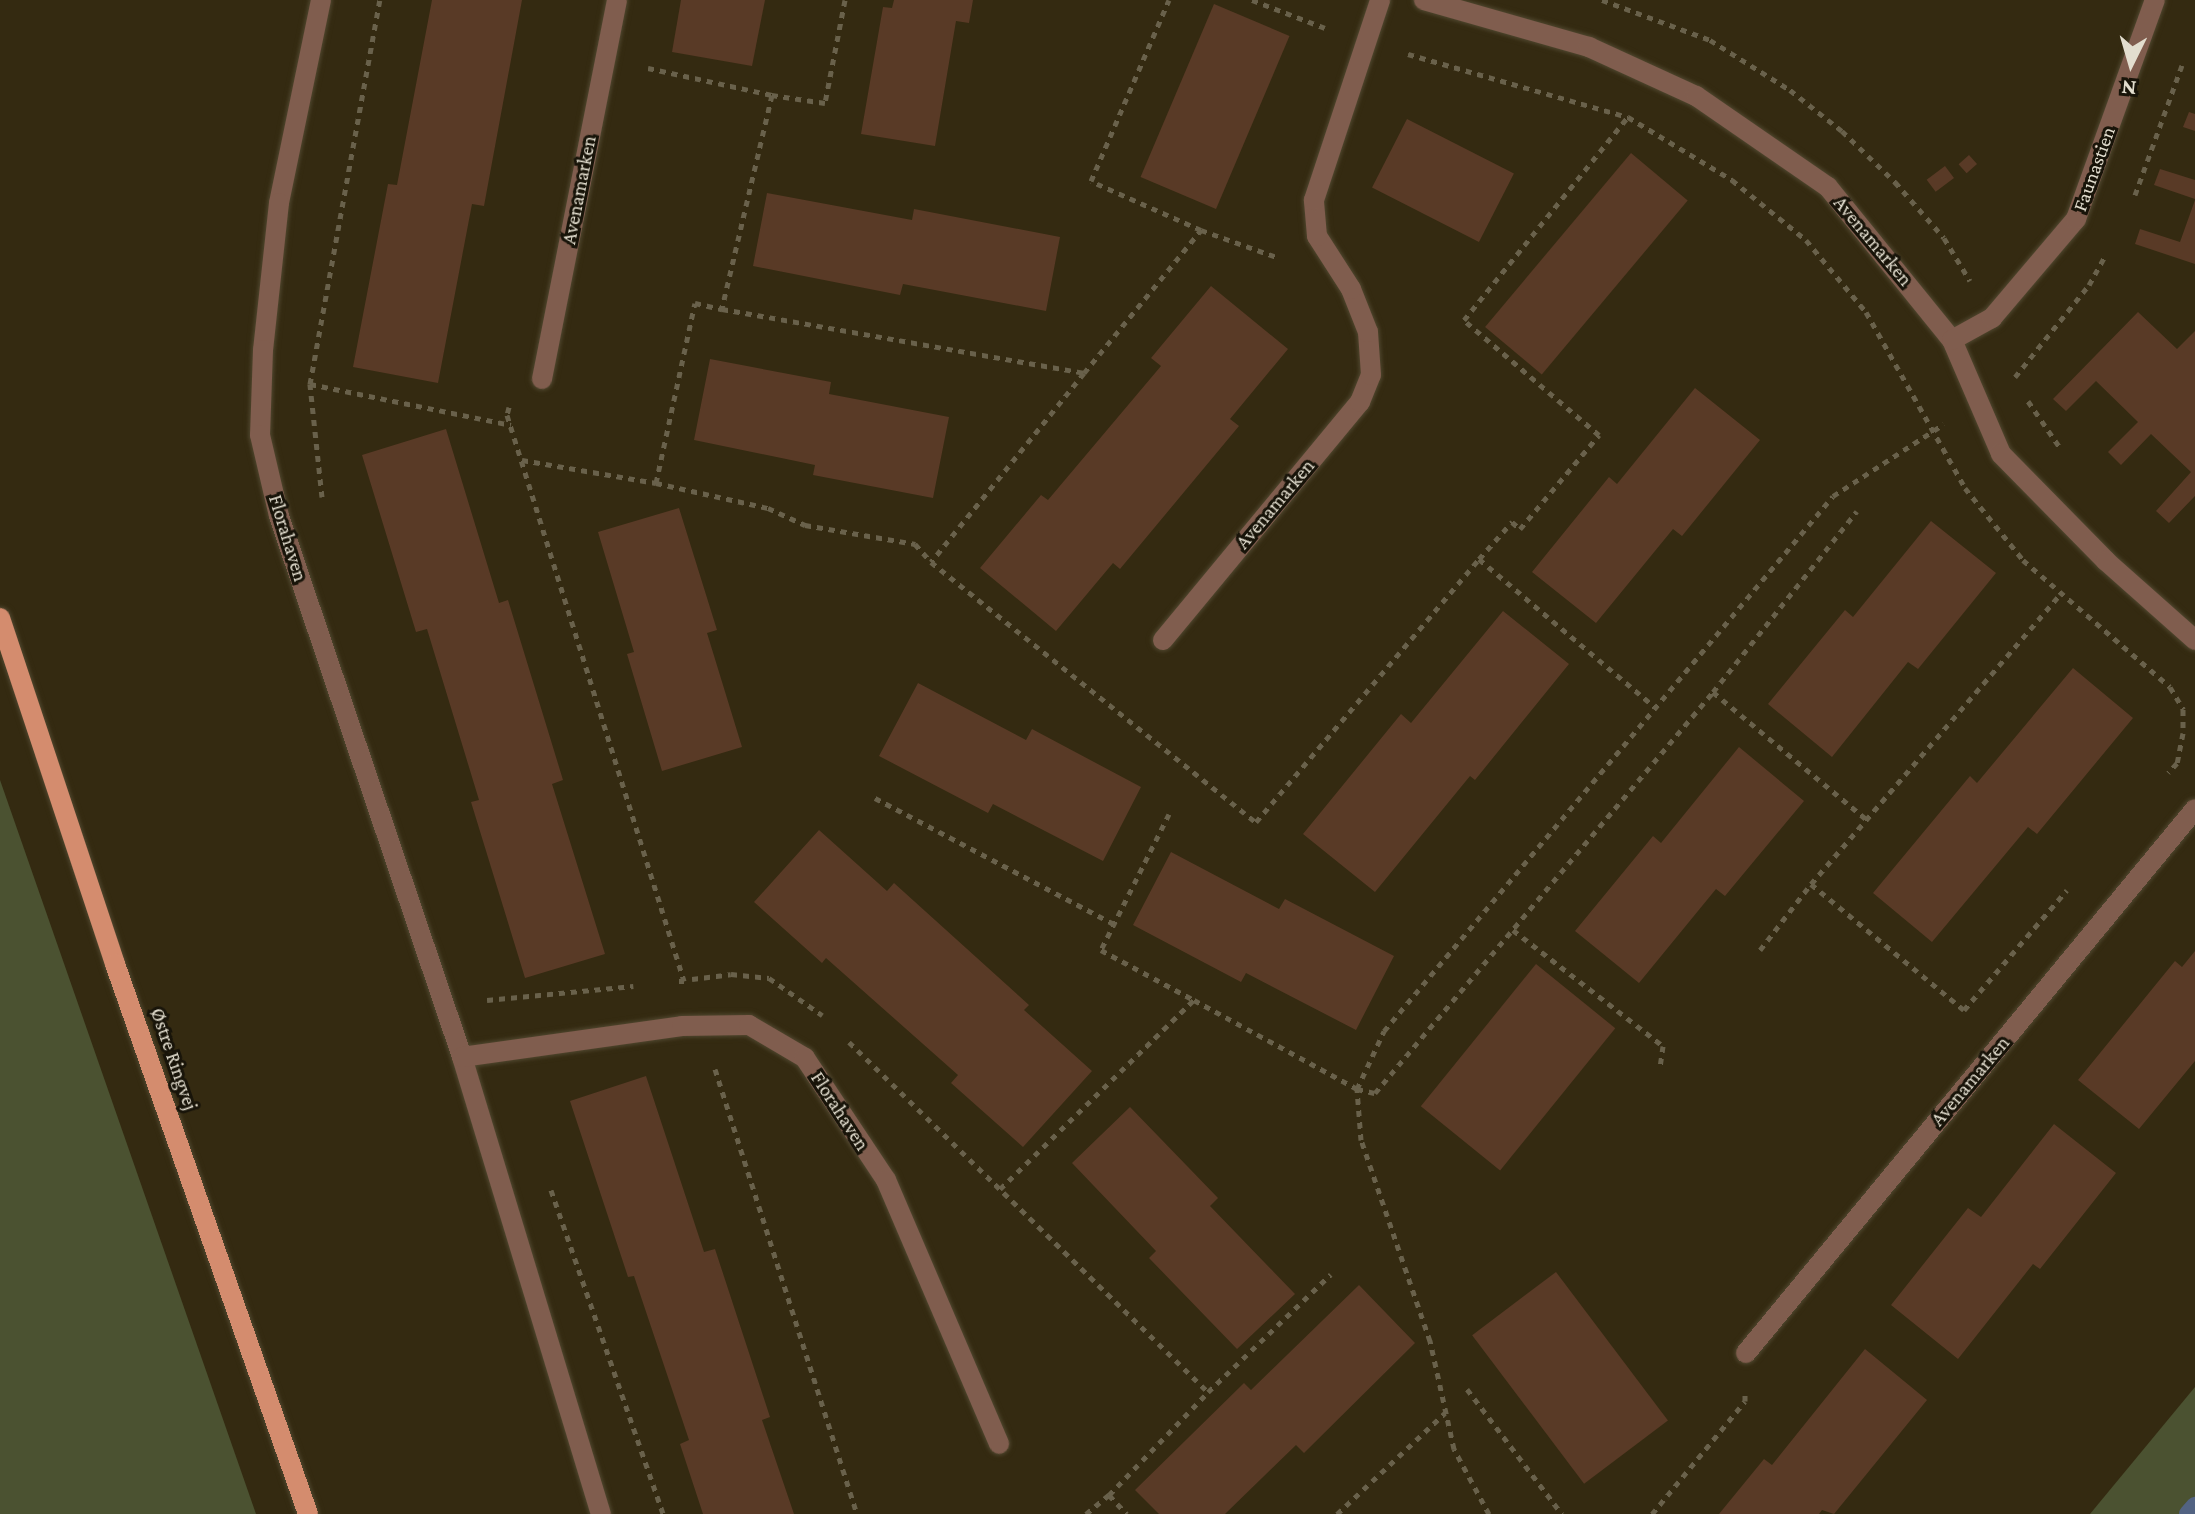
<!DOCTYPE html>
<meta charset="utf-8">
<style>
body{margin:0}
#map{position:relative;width:2195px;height:1514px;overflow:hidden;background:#342a11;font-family:"Crimson Pro",serif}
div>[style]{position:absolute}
.green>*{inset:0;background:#4b5231}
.stream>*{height:18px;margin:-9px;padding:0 9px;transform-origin:9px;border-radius:9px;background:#526382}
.building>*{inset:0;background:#593a26;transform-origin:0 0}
.path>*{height:5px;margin-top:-2.5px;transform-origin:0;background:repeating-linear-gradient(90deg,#69614b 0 6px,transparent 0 12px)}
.roads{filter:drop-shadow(0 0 2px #50472f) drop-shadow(0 0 2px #50472f)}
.minor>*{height:20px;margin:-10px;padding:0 10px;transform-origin:10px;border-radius:10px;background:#805d4e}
.major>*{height:20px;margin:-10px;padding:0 10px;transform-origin:10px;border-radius:10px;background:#d48c6e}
span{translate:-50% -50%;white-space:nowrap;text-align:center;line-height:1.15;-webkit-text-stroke:6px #181409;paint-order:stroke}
.street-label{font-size:20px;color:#e2ddce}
.north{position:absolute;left:2091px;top:24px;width:80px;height:80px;-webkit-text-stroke:6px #181409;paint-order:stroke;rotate:185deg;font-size:22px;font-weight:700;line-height:32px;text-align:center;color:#e2ddce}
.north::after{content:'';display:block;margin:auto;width:28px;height:36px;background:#e2ddce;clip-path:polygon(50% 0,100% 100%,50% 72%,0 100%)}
</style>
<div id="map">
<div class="green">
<i style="clip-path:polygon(0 780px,256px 1514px,0 1514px)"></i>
<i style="clip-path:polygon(2195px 1387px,2195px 1514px,2090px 1514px)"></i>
</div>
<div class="stream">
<i style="left:2188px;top:1514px;width:11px;rotate:-49deg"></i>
</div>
<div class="building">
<i style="clip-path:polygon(432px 0,522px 0,484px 206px,472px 204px,438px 383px,353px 367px,388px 184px,397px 185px)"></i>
<i style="clip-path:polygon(681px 0,765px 0,752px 66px,672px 52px)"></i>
<i style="clip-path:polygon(894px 0,973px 0,969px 23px,956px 21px,935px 146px,861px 134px,883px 7px,892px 8px)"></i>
<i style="left:1214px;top:4px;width:82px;height:188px;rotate:23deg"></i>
<i style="clip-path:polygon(2189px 112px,2195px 114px,2195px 131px,2183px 127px)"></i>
<i style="left:1407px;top:119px;width:120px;height:77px;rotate:27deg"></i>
<i style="left:1631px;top:153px;width:74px;height:227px;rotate:40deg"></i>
<i style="left:1969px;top:155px;width:12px;height:14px;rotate:48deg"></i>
<i style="left:1945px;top:166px;width:15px;height:23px;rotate:53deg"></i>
<i style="clip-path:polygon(2160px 169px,2195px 180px,2195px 199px,2154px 185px)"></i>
<i style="clip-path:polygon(767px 193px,912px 220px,914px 209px,1060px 237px,1046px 311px,903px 284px,900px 295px,753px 266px)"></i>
<i style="clip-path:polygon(2195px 200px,2195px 264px,2135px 244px,2140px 229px,2180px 242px)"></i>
<i style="clip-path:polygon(1211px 286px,1288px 349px,1230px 419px,1239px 426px,1120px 569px,1113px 563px,1056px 631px,980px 568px,1041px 495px,1048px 500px,1161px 366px,1151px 358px)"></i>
<i style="clip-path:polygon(2138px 312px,2177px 349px,2195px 331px,2195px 496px,2169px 523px,2156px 511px,2191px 472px,2151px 434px,2121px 465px,2108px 452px,2138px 422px,2096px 381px,2066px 411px,2053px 399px)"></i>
<i style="clip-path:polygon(710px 359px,831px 382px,829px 394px,949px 417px,933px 498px,813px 475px,815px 465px,694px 440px)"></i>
<i style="clip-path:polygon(1695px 388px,1760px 440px,1682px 536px,1673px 529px,1596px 623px,1532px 572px,1609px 477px,1617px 484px)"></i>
<i style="clip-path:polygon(446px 429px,499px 603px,508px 600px,563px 780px,552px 784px,605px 954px,525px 978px,471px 802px,479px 800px,427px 629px,416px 632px,362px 455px)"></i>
<i style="clip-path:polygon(679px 508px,717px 630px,707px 633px,742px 747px,662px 771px,627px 654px,634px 652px,598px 532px)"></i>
<i style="clip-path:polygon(1931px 521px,1996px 573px,1918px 669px,1908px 662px,1832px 757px,1768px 704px,1845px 610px,1853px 617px)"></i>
<i style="clip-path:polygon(1503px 611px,1569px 664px,1475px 780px,1470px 776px,1375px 892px,1303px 834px,1401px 714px,1411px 723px)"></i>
<i style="clip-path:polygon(2073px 668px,2133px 718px,2037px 834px,2028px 827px,1932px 942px,1873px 893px,1970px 776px,1977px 783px)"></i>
<i style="clip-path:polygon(918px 683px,1026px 740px,1032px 729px,1141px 787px,1103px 861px,993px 804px,988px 813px,879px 756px)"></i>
<i style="clip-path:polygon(1739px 747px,1804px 801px,1725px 896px,1716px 889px,1639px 983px,1575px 931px,1653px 836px,1661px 843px)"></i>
<i style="clip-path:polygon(819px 830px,887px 891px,894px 883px,1029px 1005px,1024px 1010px,1092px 1071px,1023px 1147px,951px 1083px,958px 1075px,826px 958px,822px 963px,754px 902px)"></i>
<i style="clip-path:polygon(1171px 852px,1279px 909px,1285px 899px,1394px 956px,1356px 1030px,1246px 973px,1241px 982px,1133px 925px)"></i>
<i style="clip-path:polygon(2195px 951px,2195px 1061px,2139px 1129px,2078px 1080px,2175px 961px,2182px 967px)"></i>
<i style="left:1536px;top:964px;width:102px;height:183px;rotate:39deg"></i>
<i style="clip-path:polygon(646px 1076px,704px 1252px,715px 1249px,770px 1417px,762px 1420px,794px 1514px,703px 1514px,680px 1444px,689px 1440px,634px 1276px,628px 1277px,570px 1101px)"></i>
<i style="clip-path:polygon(1130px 1107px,1218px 1198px,1210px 1206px,1295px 1294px,1237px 1349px,1149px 1258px,1156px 1251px,1072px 1163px)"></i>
<i style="clip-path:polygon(2054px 1124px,2116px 1173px,2040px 1269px,2033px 1264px,1958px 1359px,1891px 1305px,1968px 1208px,1981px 1217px)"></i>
<i style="left:1556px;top:1272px;width:186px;height:105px;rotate:53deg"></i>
<i style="clip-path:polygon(1359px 1285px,1415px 1343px,1304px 1453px,1296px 1445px,1225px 1514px,1159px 1514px,1135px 1490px,1244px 1383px,1251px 1390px)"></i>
<i style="clip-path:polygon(1865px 1349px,1927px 1400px,1834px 1514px,1822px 1510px,1819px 1514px,1719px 1514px,1764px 1459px,1772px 1465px)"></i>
</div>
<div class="path">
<i style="left:845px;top:0;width:105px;rotate:101deg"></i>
<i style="left:825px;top:103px;width:54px;rotate:-171.4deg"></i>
<i style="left:772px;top:95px;width:220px;rotate:103.2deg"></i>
<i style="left:722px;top:309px;width:368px;rotate:10deg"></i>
<i style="left:1084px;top:373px;width:243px;rotate:129deg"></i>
<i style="left:931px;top:562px;width:416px;rotate:38.7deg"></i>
<i style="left:1256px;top:822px;width:345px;rotate:-49.7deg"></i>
<i style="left:1479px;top:559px;width:230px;rotate:40.1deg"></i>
<i style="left:1252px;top:0;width:78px;rotate:21deg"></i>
<i style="left:1602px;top:0;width:115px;rotate:20.3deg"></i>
<i style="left:1710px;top:40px;width:94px;rotate:32deg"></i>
<i style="left:1790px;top:90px;width:66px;rotate:38.3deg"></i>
<i style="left:1842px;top:131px;width:74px;rotate:43.9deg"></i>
<i style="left:1895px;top:182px;width:74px;rotate:48.8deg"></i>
<i style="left:1944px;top:238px;width:50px;rotate:58.8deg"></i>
<i style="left:1408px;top:54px;width:229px;rotate:16deg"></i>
<i style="left:1628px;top:117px;width:122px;rotate:31.2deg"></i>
<i style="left:1732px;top:180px;width:95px;rotate:39deg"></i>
<i style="left:1806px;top:240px;width:94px;rotate:50.2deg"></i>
<i style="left:1866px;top:312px;width:202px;rotate:60.6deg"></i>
<i style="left:1965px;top:488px;width:92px;rotate:51.1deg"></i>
<i style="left:2023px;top:560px;width:194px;rotate:40.8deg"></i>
<i style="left:2170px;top:687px;width:26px;rotate:59deg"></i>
<i style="left:2183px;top:709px;width:24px;rotate:90deg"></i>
<i style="left:2183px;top:733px;width:31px;rotate:101deg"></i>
<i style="left:2177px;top:763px;width:13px;rotate:132deg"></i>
<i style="left:648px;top:68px;width:127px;rotate:12.3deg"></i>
<i style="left:2135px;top:195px;width:138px;rotate:-70.1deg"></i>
<i style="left:1201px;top:230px;width:83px;rotate:19.7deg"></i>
<i style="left:1084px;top:373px;width:185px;rotate:-50.7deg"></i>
<i style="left:1201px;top:230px;width:120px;rotate:-156deg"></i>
<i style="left:1091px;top:181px;width:197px;rotate:-66.7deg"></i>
<i style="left:2015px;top:377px;width:118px;rotate:-51.2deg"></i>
<i style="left:2089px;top:285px;width:31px;rotate:-61deg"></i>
<i style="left:310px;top:384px;width:205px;rotate:11.5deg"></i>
<i style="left:2028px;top:401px;width:58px;rotate:55.5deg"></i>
<i style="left:509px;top:407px;width:8px;rotate:104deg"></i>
<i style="left:507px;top:415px;width:593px;rotate:72.63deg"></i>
<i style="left:684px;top:981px;width:5px;rotate:180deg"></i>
<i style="left:522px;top:460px;width:136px;rotate:9.7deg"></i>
<i style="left:656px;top:483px;width:184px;rotate:-77.8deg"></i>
<i style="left:695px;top:303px;width:28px;rotate:13deg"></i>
<i style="left:656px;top:483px;width:115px;rotate:12.6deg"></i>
<i style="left:768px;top:508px;width:41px;rotate:24.7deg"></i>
<i style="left:805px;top:525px;width:112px;rotate:9.8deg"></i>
<i style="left:915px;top:544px;width:24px;rotate:48deg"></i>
<i style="left:322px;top:497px;width:114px;rotate:-96.1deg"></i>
<i style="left:310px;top:384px;width:390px;rotate:-79.7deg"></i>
<i style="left:1479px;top:559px;width:50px;rotate:-48.3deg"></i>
<i style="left:1512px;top:522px;width:11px;rotate:41deg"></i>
<i style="left:1520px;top:529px;width:123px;rotate:-50deg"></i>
<i style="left:1599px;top:435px;width:177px;rotate:-139.6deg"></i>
<i style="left:1464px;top:320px;width:261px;rotate:-51.1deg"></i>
<i style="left:1713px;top:692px;width:231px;rotate:-51.5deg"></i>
<i style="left:875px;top:798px;width:270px;rotate:27.8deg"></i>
<i style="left:1169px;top:814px;width:152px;rotate:116.6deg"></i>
<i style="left:1101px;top:950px;width:106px;rotate:28.3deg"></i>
<i style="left:1811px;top:884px;width:384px;rotate:-49.3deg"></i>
<i style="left:1513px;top:930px;width:190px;rotate:37.7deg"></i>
<i style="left:1663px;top:1046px;width:22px;rotate:98deg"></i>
<i style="left:1760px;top:950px;width:83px;rotate:-52.3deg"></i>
<i style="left:1811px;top:884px;width:198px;rotate:39.5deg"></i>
<i style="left:1964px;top:1010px;width:158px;rotate:-49.4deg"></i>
<i style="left:692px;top:979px;width:39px;rotate:-7deg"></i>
<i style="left:731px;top:974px;width:38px;rotate:6deg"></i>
<i style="left:769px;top:978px;width:65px;rotate:34.9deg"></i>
<i style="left:487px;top:1000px;width:147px;rotate:-5.5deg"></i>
<i style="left:849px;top:1042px;width:501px;rotate:44.27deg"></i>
<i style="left:1208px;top:1392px;width:170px;rotate:-43.8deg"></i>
<i style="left:715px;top:1069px;width:467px;rotate:72.3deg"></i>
<i style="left:1000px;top:1189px;width:271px;rotate:-44.3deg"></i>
<i style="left:1194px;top:1000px;width:186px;rotate:28.6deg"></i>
<i style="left:1357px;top:1089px;width:18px;rotate:13deg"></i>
<i style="left:1375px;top:1093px;width:524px;rotate:-49.87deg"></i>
<i style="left:1713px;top:692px;width:200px;rotate:39.7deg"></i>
<i style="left:551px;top:1190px;width:343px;rotate:70.9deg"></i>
<i style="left:1467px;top:1389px;width:157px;rotate:52.8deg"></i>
<i style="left:1109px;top:1495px;width:143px;rotate:-46.1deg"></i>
<i style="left:1086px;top:1514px;width:30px;rotate:-40deg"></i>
<i style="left:1109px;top:1495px;width:26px;rotate:47deg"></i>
<i style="left:1337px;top:1514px;width:148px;rotate:-43.1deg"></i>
<i style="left:1489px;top:1514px;width:74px;rotate:-118.3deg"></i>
<i style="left:1454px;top:1449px;width:111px;rotate:-102.5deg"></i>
<i style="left:1430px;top:1341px;width:213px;rotate:-108.9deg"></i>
<i style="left:1361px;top:1140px;width:51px;rotate:-94.5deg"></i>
<i style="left:1357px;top:1089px;width:64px;rotate:-65deg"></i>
<i style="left:1384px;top:1031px;width:698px;rotate:-49.99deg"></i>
<i style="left:1833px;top:496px;width:132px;rotate:-33deg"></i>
<i style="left:1652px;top:1514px;width:146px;rotate:-50.5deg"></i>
<i style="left:1745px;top:1401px;width:7px;rotate:-90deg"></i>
</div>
<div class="roads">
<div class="minor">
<i style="left:321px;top:0;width:207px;rotate:101.7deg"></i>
<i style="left:279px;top:203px;width:148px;rotate:96.2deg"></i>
<i style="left:263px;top:350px;width:85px;rotate:92deg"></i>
<i style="left:260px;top:435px;width:83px;rotate:76.8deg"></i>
<i style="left:279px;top:516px;width:571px;rotate:71.31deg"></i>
<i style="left:462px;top:1057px;width:478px;rotate:73.1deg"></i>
<i style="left:1424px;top:0;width:172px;rotate:15.9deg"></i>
<i style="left:1589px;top:47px;width:118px;rotate:24.6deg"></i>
<i style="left:1696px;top:96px;width:160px;rotate:34.6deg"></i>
<i style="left:1828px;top:187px;width:197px;rotate:51deg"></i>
<i style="left:1952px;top:340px;width:124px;rotate:66.7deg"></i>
<i style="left:2001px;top:454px;width:150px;rotate:45.5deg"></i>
<i style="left:2106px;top:561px;width:119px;rotate:41.6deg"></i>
<i style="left:1952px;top:340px;width:46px;rotate:-28.8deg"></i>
<i style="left:1992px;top:318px;width:130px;rotate:-49.7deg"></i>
<i style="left:2076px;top:219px;width:233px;rotate:-70.2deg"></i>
<i style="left:542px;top:379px;width:386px;rotate:-78.8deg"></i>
<i style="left:1163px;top:640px;width:309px;rotate:-50.4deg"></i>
<i style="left:1360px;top:402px;width:29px;rotate:-68deg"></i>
<i style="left:1371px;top:375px;width:43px;rotate:-94deg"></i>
<i style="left:1368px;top:332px;width:46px;rotate:-111.6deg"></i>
<i style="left:1351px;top:289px;width:63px;rotate:-122.7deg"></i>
<i style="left:1317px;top:236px;width:36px;rotate:-95deg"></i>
<i style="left:1314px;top:200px;width:211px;rotate:-71.7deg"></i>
<i style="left:462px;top:1057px;width:222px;rotate:-8deg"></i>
<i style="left:682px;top:1026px;width:67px;rotate:-0.9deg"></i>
<i style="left:749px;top:1025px;width:65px;rotate:30.5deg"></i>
<i style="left:805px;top:1058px;width:146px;rotate:56.4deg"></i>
<i style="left:886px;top:1180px;width:287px;rotate:66.8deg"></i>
<i style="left:1746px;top:1353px;width:705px;rotate:-50.46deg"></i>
</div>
<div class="major">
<i style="left:0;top:618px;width:365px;rotate:71.6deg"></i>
<i style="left:115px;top:964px;width:583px;rotate:70.66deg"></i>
</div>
</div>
<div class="street-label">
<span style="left:2094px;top:169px;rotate:-70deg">Faunastien</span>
<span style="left:579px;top:190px;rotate:-79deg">Avenamarken</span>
<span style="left:1873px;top:241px;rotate:50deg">Avenamarken</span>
<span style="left:1275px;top:504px;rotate:-50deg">Avenamarken</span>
<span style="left:288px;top:538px;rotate:73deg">Florahaven</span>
<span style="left:174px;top:1059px;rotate:71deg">Østre Ringvej</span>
<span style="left:1970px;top:1081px;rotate:-50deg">Avenamarken</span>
<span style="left:840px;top:1111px;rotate:57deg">Florahaven</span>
</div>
<div class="north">N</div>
</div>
